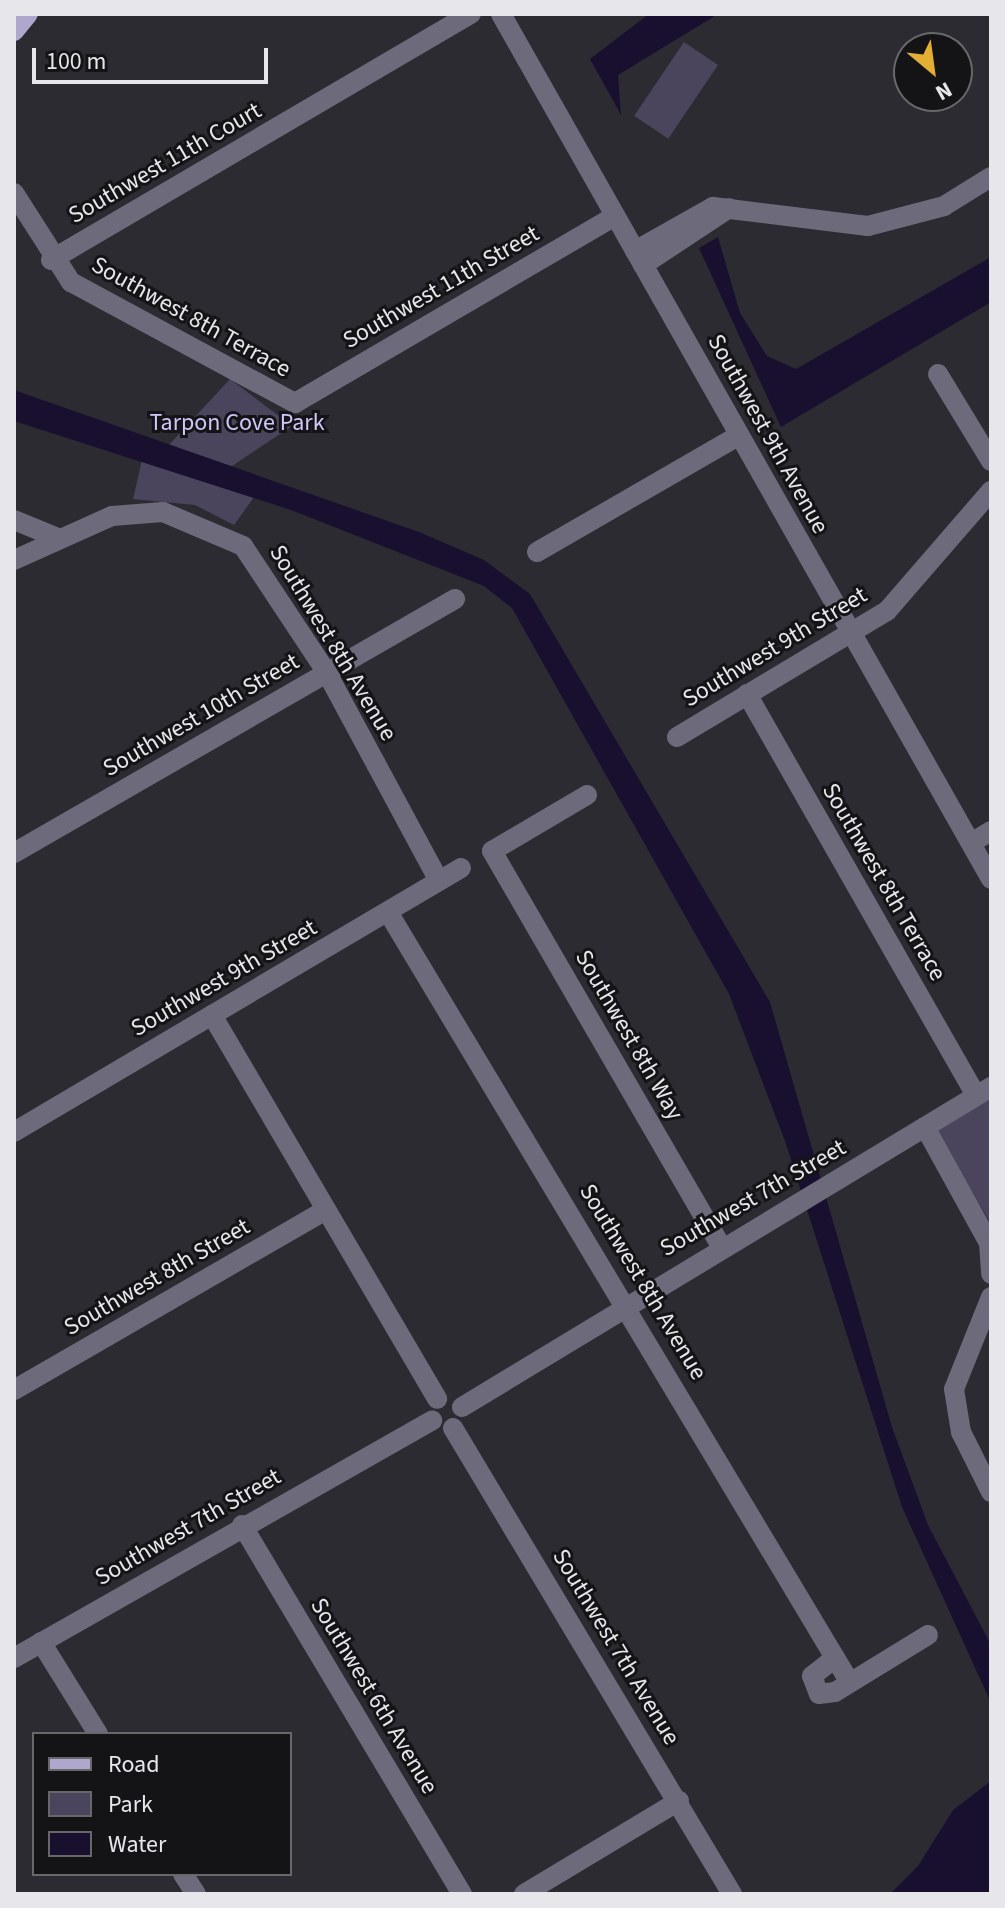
<!DOCTYPE html>
<style>
body{margin:0}
#map{position:relative;width:1005px;height:1908px;overflow:hidden;background:#2c2b32;font-family:"Source Sans 3",sans-serif}
div>[style]{position:absolute}
.green>*{inset:0;background:#4a455c;transform-origin:0 0}
.water>*{inset:0;background:#191030}
.minor>*{height:20px;margin:-10px;padding:0 10px;transform-origin:10px;border-radius:10px;background:#6d6a7c}
.major>*{height:20px;margin:-10px;padding:0 10px;transform-origin:10px;border-radius:10px;background:#afa8cc}
span{translate:-50% -50%;white-space:nowrap;text-align:center;line-height:1.15;-webkit-text-stroke:6px #141417;paint-order:stroke}
.street-label{font-size:24px;color:#e7e6ea}
.park-label{font-size:24px;color:#d0c6fb}
.frame{position:absolute;inset:0;border:16px solid #e7e6ea;pointer-events:none}
.legend{position:absolute;left:32px;top:1732px;width:260px;height:144px;box-sizing:border-box;background:#141417;border:2px solid #68686b;margin:0;padding:10px 14px;list-style:none;font-size:24px;color:#e7e6ea}
.legend li{display:flex;align-items:center;gap:16px;height:40px}
.legend b{width:40px;border:2px solid #68686b}
.north{position:absolute;left:893px;top:32px;width:80px;height:80px;box-sizing:border-box;background:#141417;border:2px solid #68686b;border-radius:50%;rotate:151deg;font-size:22px;font-weight:700;line-height:32px;text-align:center;color:#e7e6ea}
.north::after{content:'';display:block;margin:auto;width:28px;height:36px;background:#e3ae34;clip-path:polygon(50% 0,100% 100%,50% 72%,0 100%)}
.scale{position:absolute;left:32px;top:48px;width:236px;height:36px;box-sizing:border-box;border:4px solid #e7e6ea;border-top:0;padding-left:10px;font-size:24px;line-height:28px;white-space:nowrap;color:#e7e6ea;-webkit-text-stroke:6px #141417;paint-order:stroke}
</style>
<div id="map">
<div class="green">
<i style="left:684px;top:42px;width:41px;height:89px;rotate:34deg"></i>
<i style="clip-path:polygon(230px 379px,292px 426px,229px 468px,168px 446px)"></i>
<i style="clip-path:polygon(142px 460px,254px 497px,234px 525px,195px 505px,133px 499px)"></i>
<i style="clip-path:polygon(991px 1096px,991px 1224px,935px 1129px)"></i>
</div>
<div class="water">
<i style="clip-path:polygon(649px 14px,718px 14px,618px 75px,621px 115px,590px 59px)"></i>
<i style="clip-path:polygon(718px 237px,740px 313px,767px 356px,796px 369px,991px 257px,991px 302px,781px 427px,699px 248px)"></i>
<i style="clip-path:polygon(14px 390px,419px 532px,484px 560px,530px 594px,770px 1002px,892px 1427px,928px 1525px,991px 1645px,991px 1703px,902px 1507px,785px 1141px,729px 994px,512px 608px,484px 586px,291px 510px,14px 421px)"></i>
<i style="clip-path:polygon(991px 1781px,991px 1894px,890px 1894px,918px 1866px,953px 1810px)"></i>
</div>
<div class="minor">
<i style="left:501px;top:14px;width:994px;rotate:60.47deg"></i>
<i style="left:14px;top:193px;width:106px;rotate:57.4deg"></i>
<i style="left:71px;top:282px;width:255px;rotate:28.4deg"></i>
<i style="left:295px;top:403px;width:368px;rotate:-30.3deg"></i>
<i style="left:635px;top:251px;width:90px;rotate:-29.4deg"></i>
<i style="left:713px;top:207px;width:156px;rotate:7deg"></i>
<i style="left:868px;top:226px;width:79px;rotate:-14.7deg"></i>
<i style="left:944px;top:206px;width:55px;rotate:-31.7deg"></i>
<i style="left:51px;top:260px;width:487px;rotate:-30.4deg"></i>
<i style="left:643px;top:265px;width:103px;rotate:-33.5deg"></i>
<i style="left:938px;top:374px;width:102px;rotate:58.7deg"></i>
<i style="left:14px;top:520px;width:48px;rotate:22.2deg"></i>
<i style="left:537px;top:552px;width:232px;rotate:-30deg"></i>
<i style="left:14px;top:560px;width:107px;rotate:-24.2deg"></i>
<i style="left:112px;top:516px;width:51px;rotate:-4.5deg"></i>
<i style="left:163px;top:512px;width:87px;rotate:23deg"></i>
<i style="left:243px;top:546px;width:152px;rotate:56.5deg"></i>
<i style="left:327px;top:673px;width:236px;rotate:61.7deg"></i>
<i style="left:747px;top:694px;width:462px;rotate:60.3deg"></i>
<i style="left:677px;top:737px;width:245px;rotate:-31deg"></i>
<i style="left:887px;top:611px;width:159px;rotate:-49.1deg"></i>
<i style="left:587px;top:795px;width:110px;rotate:149.5deg"></i>
<i style="left:492px;top:851px;width:455px;rotate:59.9deg"></i>
<i style="left:971px;top:843px;width:23px;rotate:-31deg"></i>
<i style="left:14px;top:853px;width:509px;rotate:-29.94deg"></i>
<i style="left:388px;top:912px;width:897px;rotate:59.06deg"></i>
<i style="left:212px;top:1015px;width:445px;rotate:59.6deg"></i>
<i style="left:925px;top:1127px;width:132px;rotate:61.1deg"></i>
<i style="left:989px;top:1243px;width:31px;rotate:86deg"></i>
<i style="left:14px;top:1132px;width:519px;rotate:-30.57deg"></i>
<i style="left:991px;top:1297px;width:99px;rotate:111.9deg"></i>
<i style="left:954px;top:1389px;width:44px;rotate:80.8deg"></i>
<i style="left:961px;top:1432px;width:67px;rotate:63.4deg"></i>
<i style="left:14px;top:1390px;width:360px;rotate:-30deg"></i>
<i style="left:462px;top:1407px;width:618px;rotate:-31.17deg"></i>
<i style="left:453px;top:1428px;width:543px;rotate:59.09deg"></i>
<i style="left:242px;top:1525px;width:430px;rotate:59.2deg"></i>
<i style="left:41px;top:1642px;width:108px;rotate:58.2deg"></i>
<i style="left:14px;top:1658px;width:481px;rotate:-29.6deg"></i>
<i style="left:835px;top:1658px;width:29px;rotate:142deg"></i>
<i style="left:812px;top:1676px;width:19px;rotate:69deg"></i>
<i style="left:819px;top:1694px;width:16px;rotate:-7deg"></i>
<i style="left:835px;top:1692px;width:109px;rotate:-31.5deg"></i>
<i style="left:183px;top:1874px;width:24px;rotate:57deg"></i>
<i style="left:524px;top:1894px;width:181px;rotate:-31deg"></i>
</div>
<div class="major">
<i style="left:14px;top:31px;width:22px;rotate:-51deg"></i>
</div>
<div class="street-label">
<span style="left:165px;top:163px;rotate:-30deg">Southwest 11th Court</span>
<span style="left:441px;top:287px;rotate:-30deg">Southwest 11th Street</span>
<span style="left:191px;top:317px;rotate:29deg">Southwest 8th Terrace</span>
<span style="left:768px;top:434px;rotate:61deg">Southwest 9th Avenue</span>
<span style="left:333px;top:643px;rotate:59deg">Southwest 8th Avenue</span>
<span style="left:775px;top:647px;rotate:-31deg">Southwest 9th Street</span>
<span style="left:201px;top:715px;rotate:-30deg">Southwest 10th Street</span>
<span style="left:884px;top:882px;rotate:60deg">Southwest 8th Terrace</span>
<span style="left:224px;top:978px;rotate:-30deg">Southwest 9th Street</span>
<span style="left:629px;top:1035px;rotate:60deg">Southwest 8th Way</span>
<span style="left:753px;top:1198px;rotate:-30deg">Southwest 7th Street</span>
<span style="left:157px;top:1277px;rotate:-30deg">Southwest 8th Street</span>
<span style="left:643px;top:1282px;rotate:59deg">Southwest 8th Avenue</span>
<span style="left:188px;top:1527px;rotate:-30deg">Southwest 7th Street</span>
<span style="left:616px;top:1647px;rotate:59deg">Southwest 7th Avenue</span>
<span style="left:374px;top:1696px;rotate:59deg">Southwest 6th Avenue</span>
</div>
<div class="park-label">
<span style="left:237px;top:423px">Tarpon Cove Park</span>
</div>
<div class="frame"></div>
<ul class="legend">
<li><b style="height:10px;background:#afa8cc"></b>Road</li>
<li><b style="height:22px;background:#4a455c"></b>Park</li>
<li><b style="height:22px;background:#191030"></b>Water</li>
</ul>
<div class="north">N</div>
<div class="scale">100 m</div>
</div>
